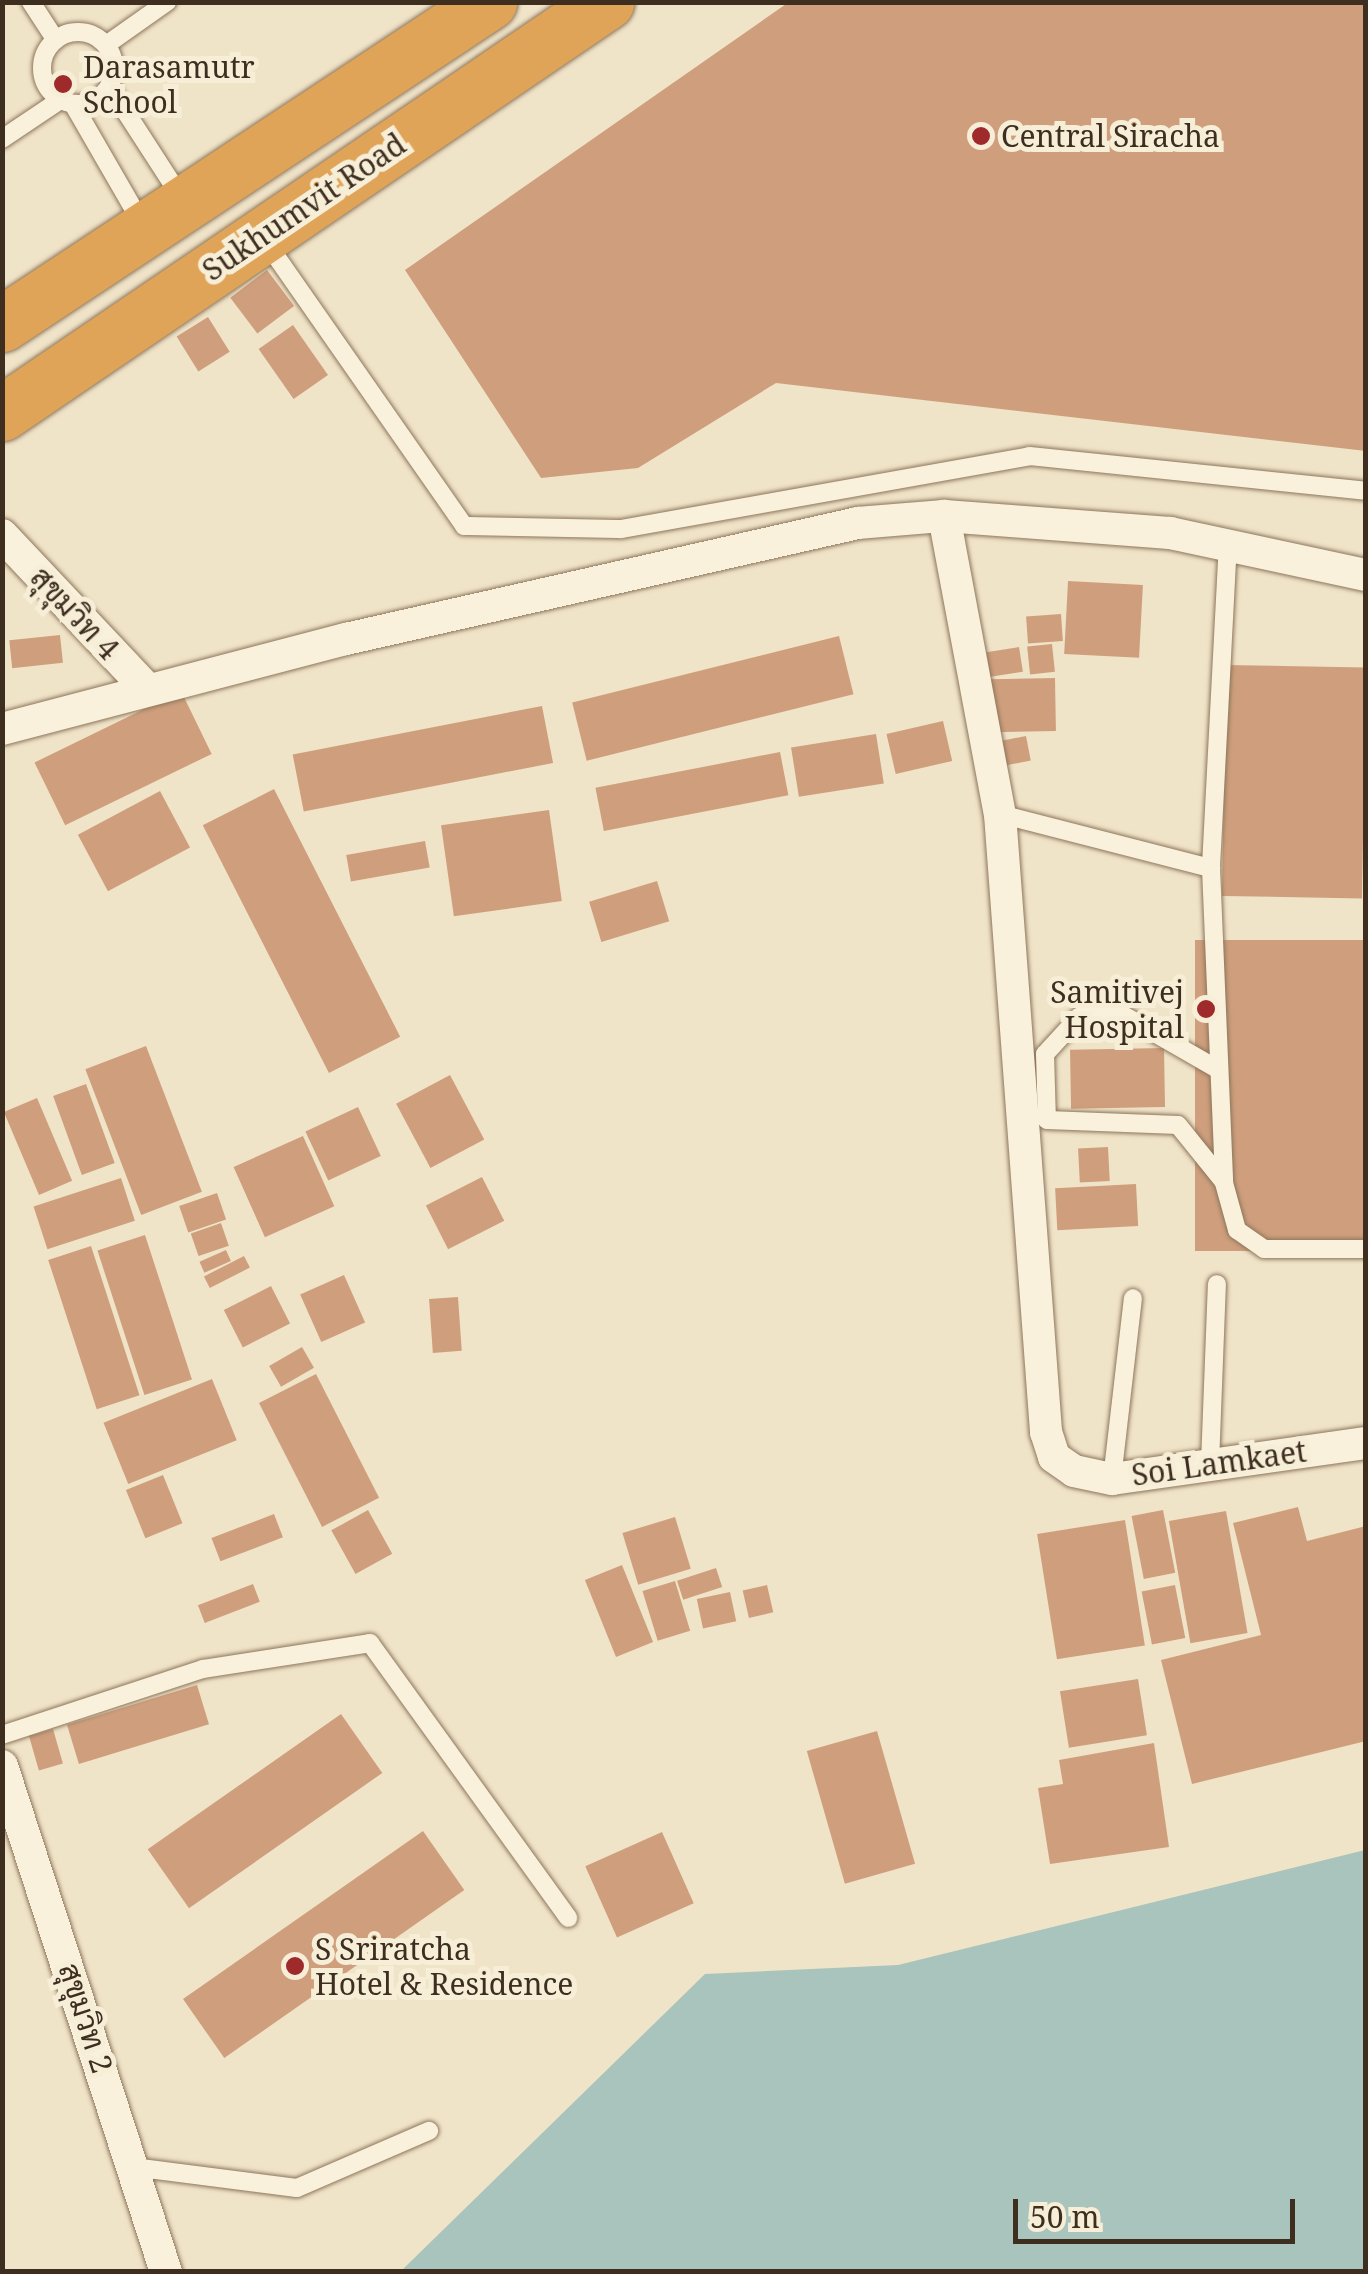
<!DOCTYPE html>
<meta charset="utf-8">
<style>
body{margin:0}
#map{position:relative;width:1368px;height:2274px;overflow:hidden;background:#f0e4c8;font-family:"Noto Serif",Sarabun,serif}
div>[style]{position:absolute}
.water>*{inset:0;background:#a9c4bc}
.building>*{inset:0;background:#cf9f7d;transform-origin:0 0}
.roads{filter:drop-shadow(0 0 2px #8d765c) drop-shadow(0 0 2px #8d765c)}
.lane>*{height:18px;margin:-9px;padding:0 9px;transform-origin:9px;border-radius:9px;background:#faf1dc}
.lane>.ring{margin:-9px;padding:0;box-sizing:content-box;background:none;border:18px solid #faf1dc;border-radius:50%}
.street>*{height:32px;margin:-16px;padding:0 16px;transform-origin:16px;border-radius:16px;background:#faf1dc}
.highway>*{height:55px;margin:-27.5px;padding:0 27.5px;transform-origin:27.5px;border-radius:27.5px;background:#e0a458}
.dots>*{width:28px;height:28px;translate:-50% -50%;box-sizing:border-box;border:5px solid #f7eed8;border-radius:50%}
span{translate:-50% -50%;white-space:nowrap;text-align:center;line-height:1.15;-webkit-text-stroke:10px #f7eed8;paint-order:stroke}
.poi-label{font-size:30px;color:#3d2e20}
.left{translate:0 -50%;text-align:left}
.right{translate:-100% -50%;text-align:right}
.street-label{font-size:30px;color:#3d2e20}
.frame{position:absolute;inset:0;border:5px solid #3d2e20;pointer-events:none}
.scale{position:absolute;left:1013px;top:2199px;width:282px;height:45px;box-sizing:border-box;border:5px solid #3d2e20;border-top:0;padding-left:12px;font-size:30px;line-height:35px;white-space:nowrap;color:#3d2e20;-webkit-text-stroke:8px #f7eed8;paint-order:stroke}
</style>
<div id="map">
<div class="water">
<i style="clip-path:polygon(1365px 1850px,1365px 2271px,401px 2271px,705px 1974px,898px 1965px)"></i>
</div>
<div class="building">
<i style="clip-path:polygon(789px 2px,1366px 2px,1366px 451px,776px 383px,638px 468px,541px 478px,405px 270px)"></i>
<i style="left:267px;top:270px;width:45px;height:46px;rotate:53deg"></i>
<i style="left:208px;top:317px;width:41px;height:37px;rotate:58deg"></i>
<i style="left:293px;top:325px;width:61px;height:42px;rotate:55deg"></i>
<i style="left:1068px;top:581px;width:75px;height:73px;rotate:3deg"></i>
<i style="left:1061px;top:614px;width:27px;height:35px;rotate:86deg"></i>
<i style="left:60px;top:635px;width:28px;height:51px;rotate:84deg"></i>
<i style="left:839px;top:636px;width:60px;height:275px;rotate:76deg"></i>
<i style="left:1052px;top:644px;width:28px;height:25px;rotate:84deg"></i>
<i style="left:1019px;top:647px;width:25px;height:33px;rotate:81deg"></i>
<i style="left:1226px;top:665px;width:140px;height:231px;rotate:1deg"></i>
<i style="left:1055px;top:678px;width:53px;height:65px;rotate:89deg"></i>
<i style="left:181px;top:691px;width:70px;height:163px;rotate:64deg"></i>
<i style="left:542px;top:706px;width:58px;height:254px;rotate:79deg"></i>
<i style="left:943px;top:721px;width:41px;height:58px;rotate:77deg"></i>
<i style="left:876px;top:734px;width:50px;height:86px;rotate:81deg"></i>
<i style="left:1026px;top:736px;width:25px;height:33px;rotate:79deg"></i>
<i style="left:780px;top:752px;width:44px;height:188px;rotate:79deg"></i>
<i style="left:274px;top:789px;width:278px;height:80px;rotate:63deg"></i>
<i style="left:160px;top:791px;width:64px;height:93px;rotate:62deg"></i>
<i style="left:549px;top:810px;width:92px;height:109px;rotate:82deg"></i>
<i style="left:425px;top:841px;width:27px;height:80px;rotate:80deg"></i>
<i style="left:657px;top:881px;width:42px;height:71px;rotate:73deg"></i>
<i style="left:1366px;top:940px;width:311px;height:171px;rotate:90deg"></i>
<i style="left:146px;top:1046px;width:156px;height:65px;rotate:69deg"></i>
<i style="left:1164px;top:1048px;width:59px;height:94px;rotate:89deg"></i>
<i style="left:450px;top:1075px;width:73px;height:61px;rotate:62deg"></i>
<i style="left:86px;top:1084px;width:84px;height:35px;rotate:70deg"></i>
<i style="left:37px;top:1098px;width:90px;height:36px;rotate:67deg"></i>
<i style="left:358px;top:1107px;width:54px;height:58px;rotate:65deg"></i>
<i style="left:303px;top:1136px;width:77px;height:76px;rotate:66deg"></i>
<i style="left:1108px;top:1147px;width:34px;height:30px;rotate:87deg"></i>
<i style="left:482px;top:1177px;width:49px;height:63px;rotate:63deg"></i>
<i style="left:121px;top:1178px;width:45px;height:92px;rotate:72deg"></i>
<i style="left:1136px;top:1184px;width:42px;height:81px;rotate:87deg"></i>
<i style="left:217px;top:1193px;width:28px;height:40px;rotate:71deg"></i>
<i style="left:221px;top:1223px;width:24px;height:32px;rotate:71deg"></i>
<i style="left:145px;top:1235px;width:152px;height:50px;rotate:72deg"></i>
<i style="left:91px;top:1246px;width:157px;height:45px;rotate:72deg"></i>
<i style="left:226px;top:1250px;width:12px;height:29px;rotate:66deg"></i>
<i style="left:244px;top:1256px;width:13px;height:45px;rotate:63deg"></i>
<i style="left:344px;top:1275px;width:52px;height:48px;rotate:66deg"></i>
<i style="left:271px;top:1286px;width:42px;height:53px;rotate:63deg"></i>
<i style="left:458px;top:1297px;width:54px;height:29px;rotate:86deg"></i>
<i style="left:302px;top:1347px;width:24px;height:38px;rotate:60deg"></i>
<i style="left:316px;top:1374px;width:139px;height:64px;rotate:63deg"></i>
<i style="left:212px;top:1379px;width:66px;height:117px;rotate:68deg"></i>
<i style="left:163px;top:1475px;width:52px;height:40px;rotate:68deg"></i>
<i style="clip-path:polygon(1298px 1507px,1307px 1541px,1366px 1526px,1366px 1741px,1192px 1784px,1161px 1660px,1261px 1635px,1233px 1523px)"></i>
<i style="left:368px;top:1510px;width:50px;height:42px;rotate:61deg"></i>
<i style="left:1163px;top:1510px;width:64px;height:32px;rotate:79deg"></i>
<i style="left:1226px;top:1511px;width:124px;height:58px;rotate:80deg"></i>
<i style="left:274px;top:1514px;width:25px;height:67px;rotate:69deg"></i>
<i style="left:675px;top:1517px;width:54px;height:55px;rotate:73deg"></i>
<i style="left:1125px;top:1520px;width:127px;height:89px;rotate:81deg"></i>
<i style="left:622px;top:1565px;width:83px;height:40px;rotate:68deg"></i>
<i style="left:716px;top:1568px;width:20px;height:41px;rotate:72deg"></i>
<i style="left:675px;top:1581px;width:52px;height:34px;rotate:73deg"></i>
<i style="left:253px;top:1584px;width:19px;height:59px;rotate:69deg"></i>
<i style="left:767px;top:1585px;width:28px;height:25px;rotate:77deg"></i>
<i style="left:1175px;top:1585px;width:54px;height:34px;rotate:79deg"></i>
<i style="left:730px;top:1592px;width:30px;height:34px;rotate:78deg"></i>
<i style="left:1138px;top:1679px;width:57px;height:79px;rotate:81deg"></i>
<i style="left:197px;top:1685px;width:41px;height:136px;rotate:73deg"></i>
<i style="left:341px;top:1714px;width:72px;height:236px;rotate:55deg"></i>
<i style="left:53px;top:1729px;width:36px;height:25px;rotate:74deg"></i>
<i style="left:877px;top:1731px;width:138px;height:73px;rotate:74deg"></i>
<i style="clip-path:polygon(1154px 1743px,1169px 1847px,1050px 1864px,1038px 1788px,1063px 1784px,1059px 1760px)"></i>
<i style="left:423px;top:1831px;width:72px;height:293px;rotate:55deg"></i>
<i style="left:662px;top:1832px;width:78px;height:84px;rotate:66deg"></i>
</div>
<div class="roads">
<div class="lane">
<i style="left:31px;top:2px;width:44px;rotate:57deg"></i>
<i class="ring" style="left:42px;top:32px;width:54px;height:54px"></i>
<i style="left:106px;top:45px;width:75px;rotate:-35.2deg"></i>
<i style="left:109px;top:86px;width:135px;rotate:57.1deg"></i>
<i style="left:73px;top:104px;width:140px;rotate:60deg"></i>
<i style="left:2px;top:139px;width:70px;rotate:-33.9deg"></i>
<i style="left:264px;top:239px;width:350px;rotate:55.1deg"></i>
<i style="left:464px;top:526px;width:157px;rotate:1.1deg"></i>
<i style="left:621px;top:529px;width:414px;rotate:-10.1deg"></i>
<i style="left:1029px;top:456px;width:339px;rotate:5.9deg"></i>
<i style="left:1228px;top:542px;width:326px;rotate:93deg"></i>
<i style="left:1211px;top:868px;width:315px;rotate:87.6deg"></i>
<i style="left:1224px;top:1183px;width:49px;rotate:74.5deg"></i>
<i style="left:1237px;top:1230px;width:33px;rotate:35deg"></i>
<i style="left:1264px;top:1249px;width:102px"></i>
<i style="left:1000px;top:814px;width:218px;rotate:14.4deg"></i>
<i style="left:1219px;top:1070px;width:122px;rotate:-150.1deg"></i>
<i style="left:1113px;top:1009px;width:35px;rotate:167deg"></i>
<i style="left:1079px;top:1017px;width:50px;rotate:132.6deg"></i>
<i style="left:1045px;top:1054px;width:66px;rotate:88.3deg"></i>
<i style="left:1047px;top:1120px;width:131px;rotate:2.2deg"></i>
<i style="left:1178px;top:1125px;width:73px;rotate:51.1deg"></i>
<i style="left:1210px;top:1464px;width:180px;rotate:-87.8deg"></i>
<i style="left:1112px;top:1479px;width:182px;rotate:-83.4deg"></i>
<i style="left:2px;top:1735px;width:212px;rotate:-18.2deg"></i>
<i style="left:203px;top:1669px;width:169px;rotate:-8.8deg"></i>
<i style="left:370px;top:1643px;width:339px;rotate:54.2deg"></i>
<i style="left:133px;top:2167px;width:165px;rotate:7.3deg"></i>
<i style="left:297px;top:2188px;width:144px;rotate:-23.4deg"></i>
</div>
<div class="street">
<i style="left:944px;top:516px;width:227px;rotate:4.3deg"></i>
<i style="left:1170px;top:533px;width:200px;rotate:12.1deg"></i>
<i style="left:2px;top:535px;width:213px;rotate:46.7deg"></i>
<i style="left:2px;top:729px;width:356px;rotate:-14.7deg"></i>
<i style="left:346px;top:639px;width:525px;rotate:-12.77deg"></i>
<i style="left:858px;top:523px;width:86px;rotate:-4.7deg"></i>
<i style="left:944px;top:516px;width:303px;rotate:79.4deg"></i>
<i style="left:1000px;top:814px;width:620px;rotate:85.74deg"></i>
<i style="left:1046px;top:1432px;width:26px;rotate:72deg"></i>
<i style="left:1054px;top:1457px;width:24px;rotate:35deg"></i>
<i style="left:1074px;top:1471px;width:39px;rotate:12deg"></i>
<i style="left:1112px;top:1479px;width:257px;rotate:-8.1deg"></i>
<i style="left:2px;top:1766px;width:532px;rotate:72.04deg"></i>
</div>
<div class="highway">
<i style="left:2px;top:324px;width:584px;rotate:-33.47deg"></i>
<i style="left:2px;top:413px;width:731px;rotate:-34.23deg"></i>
</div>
</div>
<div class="dots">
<i style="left:63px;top:84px;background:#9e2a2b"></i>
<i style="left:981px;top:136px;background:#9e2a2b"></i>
<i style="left:1206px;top:1009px;background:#9e2a2b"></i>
<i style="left:295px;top:1966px;background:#9e2a2b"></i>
</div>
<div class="poi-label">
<span class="left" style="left:83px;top:84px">Darasamutr<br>School</span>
<span class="left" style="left:1001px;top:136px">Central Siracha</span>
<span class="right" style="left:1184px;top:1009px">Samitivej<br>Hospital</span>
<span class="left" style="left:315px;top:1966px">S Sriratcha<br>Hotel &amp; Residence</span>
</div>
<div class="street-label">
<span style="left:304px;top:207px;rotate:-34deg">Sukhumvit Road</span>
<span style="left:75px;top:613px;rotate:47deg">สุขุมวิท 4</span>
<span style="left:1219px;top:1463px;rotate:-8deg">Soi Lamkaet</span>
<span style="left:86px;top:2018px;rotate:72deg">สุขุมวิท 2</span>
</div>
<div class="frame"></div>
<div class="scale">50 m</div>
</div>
